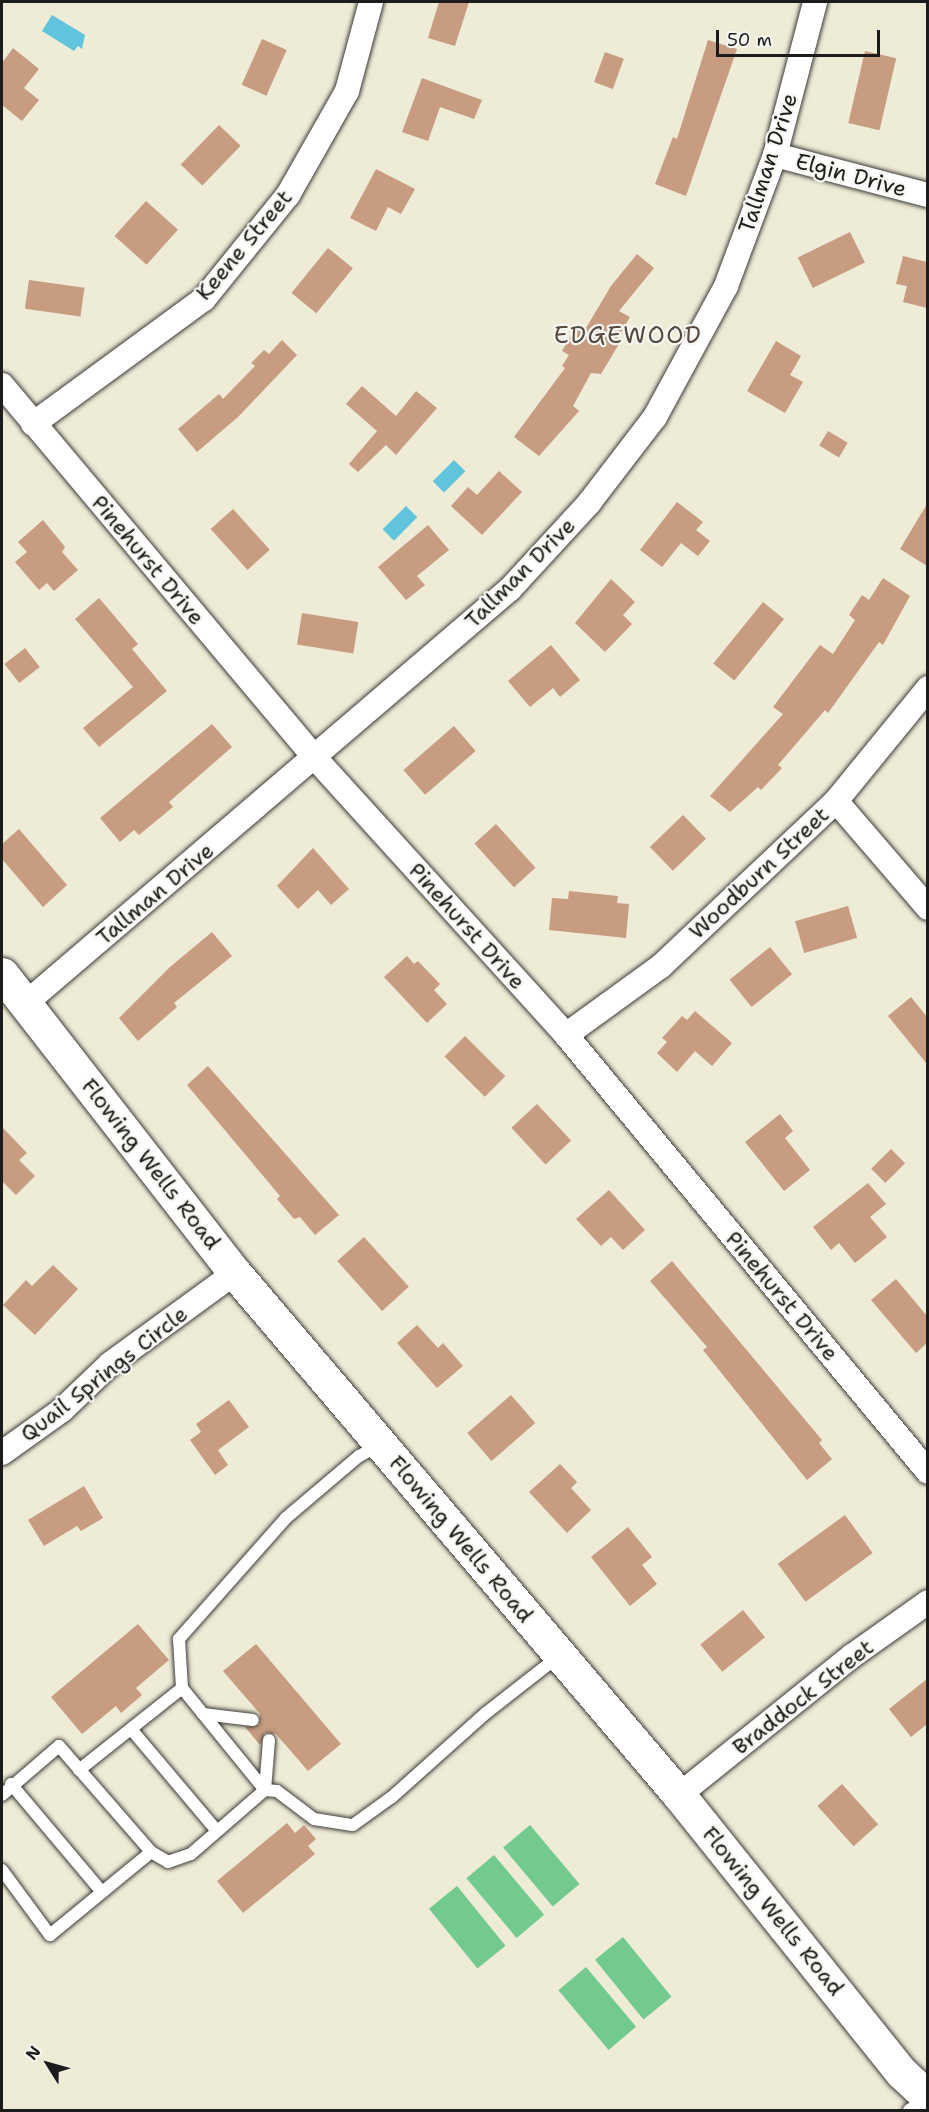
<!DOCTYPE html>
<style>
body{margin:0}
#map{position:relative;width:929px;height:2112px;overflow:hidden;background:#eeebd6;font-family:"Shantell Sans",sans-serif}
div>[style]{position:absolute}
.green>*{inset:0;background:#73ca8f;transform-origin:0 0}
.water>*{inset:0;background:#5fc4dc;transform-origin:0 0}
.building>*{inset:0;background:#c79c80;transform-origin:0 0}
.roads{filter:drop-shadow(0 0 2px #3c3b38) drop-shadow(0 0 2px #3c3b38)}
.lane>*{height:12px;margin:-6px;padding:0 6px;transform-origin:6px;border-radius:6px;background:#fff}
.street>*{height:24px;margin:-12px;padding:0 12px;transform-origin:12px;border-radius:12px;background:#fff}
.secondary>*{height:33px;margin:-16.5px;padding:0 16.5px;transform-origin:16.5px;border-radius:16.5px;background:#fff}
span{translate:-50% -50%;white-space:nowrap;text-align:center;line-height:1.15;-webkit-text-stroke:4.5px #f6f6f2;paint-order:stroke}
.street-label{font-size:22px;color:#1c1c1c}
.neighbourhood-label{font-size:24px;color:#58493f;letter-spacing:1.5px}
.frame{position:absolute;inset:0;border:3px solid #1c1c1c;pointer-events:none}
.north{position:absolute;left:18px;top:2034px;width:60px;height:60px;-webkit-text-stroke:4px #f6f6f2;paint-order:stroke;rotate:307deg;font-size:16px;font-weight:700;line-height:24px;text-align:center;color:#1c1c1c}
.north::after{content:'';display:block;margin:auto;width:21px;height:27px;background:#1c1c1c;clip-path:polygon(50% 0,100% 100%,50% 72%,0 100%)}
.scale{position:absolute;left:716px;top:30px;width:164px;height:27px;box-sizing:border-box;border:3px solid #1c1c1c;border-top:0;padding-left:8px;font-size:18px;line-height:21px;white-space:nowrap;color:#1c1c1c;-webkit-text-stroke:4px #f6f6f2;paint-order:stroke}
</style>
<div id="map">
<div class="green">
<i style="left:530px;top:1825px;width:77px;height:35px;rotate:50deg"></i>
<i style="left:494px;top:1855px;width:78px;height:36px;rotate:50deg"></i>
<i style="left:457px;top:1886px;width:77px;height:36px;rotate:51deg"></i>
<i style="left:623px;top:1937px;width:77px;height:36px;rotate:51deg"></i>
<i style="left:586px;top:1967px;width:78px;height:36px;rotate:50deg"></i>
</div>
<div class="water">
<i style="clip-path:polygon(52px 15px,85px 35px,82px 49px,78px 46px,74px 51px,42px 31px)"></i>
<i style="left:454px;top:460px;width:16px;height:30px;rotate:45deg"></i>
<i style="left:406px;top:506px;width:16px;height:33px;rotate:45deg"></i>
</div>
<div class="building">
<i style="clip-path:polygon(439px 2px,469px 2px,455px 46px,428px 38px)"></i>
<i style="left:262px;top:39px;width:27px;height:50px;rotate:24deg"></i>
<i style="clip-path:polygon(708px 40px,737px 49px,686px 196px,655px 184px,673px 137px,677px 139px)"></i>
<i style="clip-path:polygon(13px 48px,39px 69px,24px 88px,39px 100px,22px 121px,2px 105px,2px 63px)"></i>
<i style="left:865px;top:51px;width:32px;height:74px;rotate:13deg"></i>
<i style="left:605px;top:52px;width:20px;height:32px;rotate:20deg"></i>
<i style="clip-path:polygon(422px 78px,482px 100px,474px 119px,440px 107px,428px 141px,402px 132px)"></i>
<i style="left:219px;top:125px;width:30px;height:55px;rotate:44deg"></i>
<i style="clip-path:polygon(376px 169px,415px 189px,401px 214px,388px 207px,376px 231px,350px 218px)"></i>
<i style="left:146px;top:201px;width:43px;height:47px;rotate:42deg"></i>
<i style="left:850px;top:232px;width:34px;height:58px;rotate:64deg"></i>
<i style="left:328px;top:248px;width:32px;height:58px;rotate:39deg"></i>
<i style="clip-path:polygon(637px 254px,654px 268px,619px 311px,630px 317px,615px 343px,619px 344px,601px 374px,591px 373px,573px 406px,579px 411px,539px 456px,514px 437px,565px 368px,562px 366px,569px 355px,562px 351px,575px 328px,583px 333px,611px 286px)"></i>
<i style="clip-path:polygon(903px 256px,927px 262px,927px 308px,903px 302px,907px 286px,896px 284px)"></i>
<i style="left:29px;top:280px;width:56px;height:29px;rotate:8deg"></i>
<i style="clip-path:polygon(282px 340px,297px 355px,238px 417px,197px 452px,178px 429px,219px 394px,223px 399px,255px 366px,251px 363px,264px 350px,269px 354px)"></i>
<i style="clip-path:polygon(776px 341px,801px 356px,790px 375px,803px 382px,785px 413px,747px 391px)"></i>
<i style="clip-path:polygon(362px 386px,396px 416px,416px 391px,437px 408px,396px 455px,386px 445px,358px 472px,349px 464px,377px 431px,346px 404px)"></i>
<i style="left:828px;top:431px;width:23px;height:17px;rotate:31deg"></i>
<i style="clip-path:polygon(499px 471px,522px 492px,482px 535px,451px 506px,468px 487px,477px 495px)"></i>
<i style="clip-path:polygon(677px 502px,703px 522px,696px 530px,710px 541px,698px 556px,681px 543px,662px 567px,640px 550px)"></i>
<i style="clip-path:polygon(927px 504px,927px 566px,900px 549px)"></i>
<i style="left:233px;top:509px;width:55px;height:30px;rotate:48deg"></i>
<i style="clip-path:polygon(43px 520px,65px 547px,62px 552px,78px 570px,54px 591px,47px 583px,39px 590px,15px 562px,27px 552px,18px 542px)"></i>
<i style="clip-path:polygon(428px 525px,449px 550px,417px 576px,425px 585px,406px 600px,378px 567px)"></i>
<i style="clip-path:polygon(883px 578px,910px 596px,883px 645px,879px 642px,828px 713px,825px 710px,778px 765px,782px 768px,761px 790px,758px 787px,730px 812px,710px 796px,783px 714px,773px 707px,820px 645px,833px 654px,855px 620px,849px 615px,862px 595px,869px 600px)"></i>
<i style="clip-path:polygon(611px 579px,635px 602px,623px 615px,632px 624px,605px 652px,575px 623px)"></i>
<i style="clip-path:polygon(99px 598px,138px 644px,132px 649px,167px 691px,99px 747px,83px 728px,133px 687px,75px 619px)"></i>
<i style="left:763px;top:602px;width:27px;height:79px;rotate:39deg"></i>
<i style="left:302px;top:613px;width:57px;height:32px;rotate:9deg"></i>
<i style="clip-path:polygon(551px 645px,580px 680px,560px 697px,553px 688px,530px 707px,508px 681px)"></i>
<i style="left:25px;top:648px;width:24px;height:26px;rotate:52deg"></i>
<i style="clip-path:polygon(212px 724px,232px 747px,169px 802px,173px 807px,139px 835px,134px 830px,120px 842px,100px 818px)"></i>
<i style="left:454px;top:726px;width:33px;height:67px;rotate:49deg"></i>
<i style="left:683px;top:815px;width:33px;height:46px;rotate:46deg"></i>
<i style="left:496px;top:824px;width:59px;height:29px;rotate:48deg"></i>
<i style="clip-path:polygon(19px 829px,67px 885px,43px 907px,2px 859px,2px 844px)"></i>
<i style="clip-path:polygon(313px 848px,349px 889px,331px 905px,318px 890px,298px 909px,277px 886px)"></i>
<i style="clip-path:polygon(569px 891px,618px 896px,617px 903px,629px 904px,626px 938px,549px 930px,552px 898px,568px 899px)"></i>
<i style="left:848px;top:906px;width:33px;height:55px;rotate:74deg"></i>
<i style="clip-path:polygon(212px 932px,232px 956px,174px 1003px,177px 1007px,138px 1041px,119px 1018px,170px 967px)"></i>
<i style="left:770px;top:947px;width:35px;height:52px;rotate:51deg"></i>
<i style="clip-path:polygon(407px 956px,414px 964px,418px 961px,440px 984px,434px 990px,447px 1004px,427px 1023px,384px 977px)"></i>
<i style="clip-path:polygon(911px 997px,927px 1017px,927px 1064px,888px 1016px)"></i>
<i style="clip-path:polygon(695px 1011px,732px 1043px,712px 1066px,695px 1051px,677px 1072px,657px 1053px,667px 1042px,662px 1038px,682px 1016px,687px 1020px)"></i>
<i style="left:465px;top:1036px;width:57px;height:29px;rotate:45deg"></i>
<i style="clip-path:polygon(208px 1066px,339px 1215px,315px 1235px,300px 1217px,294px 1219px,277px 1199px,280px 1196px,187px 1085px)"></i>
<i style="left:537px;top:1104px;width:50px;height:35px;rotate:47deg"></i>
<i style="clip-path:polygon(780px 1114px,793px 1131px,785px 1138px,810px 1170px,784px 1191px,745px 1142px)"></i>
<i style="clip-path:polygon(2px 1127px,27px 1153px,19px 1160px,35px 1176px,16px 1195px,2px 1181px)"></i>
<i style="left:891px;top:1149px;width:20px;height:28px;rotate:45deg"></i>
<i style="clip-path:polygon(868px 1183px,886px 1204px,870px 1217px,887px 1237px,855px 1263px,839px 1243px,831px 1250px,813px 1227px)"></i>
<i style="clip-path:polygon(609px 1190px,645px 1230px,623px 1250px,611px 1237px,601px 1246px,576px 1219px)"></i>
<i style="left:364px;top:1237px;width:67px;height:36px;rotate:48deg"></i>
<i style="clip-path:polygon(672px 1261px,822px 1440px,819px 1443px,832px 1459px,807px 1480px,703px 1350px,707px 1347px,650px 1281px)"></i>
<i style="clip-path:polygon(53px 1265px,78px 1289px,35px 1335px,3px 1305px,26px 1280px,32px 1286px)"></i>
<i style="clip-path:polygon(896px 1279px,927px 1316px,927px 1343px,916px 1353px,871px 1300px)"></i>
<i style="clip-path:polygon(417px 1325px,438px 1348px,443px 1343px,463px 1366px,437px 1388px,397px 1343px)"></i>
<i style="left:511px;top:1395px;width:37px;height:58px;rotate:49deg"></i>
<i style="clip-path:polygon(229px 1400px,249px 1427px,218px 1450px,228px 1465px,215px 1475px,190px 1440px,201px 1432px,196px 1424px)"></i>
<i style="clip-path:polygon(560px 1464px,577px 1482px,571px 1488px,591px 1510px,567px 1533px,529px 1492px)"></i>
<i style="clip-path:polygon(84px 1486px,103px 1518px,81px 1531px,77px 1526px,44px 1546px,28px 1520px)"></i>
<i style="left:845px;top:1515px;width:47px;height:83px;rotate:54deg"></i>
<i style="clip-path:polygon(628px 1527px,652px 1557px,642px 1565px,657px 1584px,630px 1606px,591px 1557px)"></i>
<i style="left:743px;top:1610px;width:35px;height:55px;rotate:51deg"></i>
<i style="clip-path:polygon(138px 1624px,169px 1660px,136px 1688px,142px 1695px,121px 1713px,116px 1706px,82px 1734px,51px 1697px)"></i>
<i style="clip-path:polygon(256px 1644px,341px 1744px,308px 1771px,276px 1734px,265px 1733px,260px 1745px,245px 1727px,259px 1725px,260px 1714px,223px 1671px)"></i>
<i style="clip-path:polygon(927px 1679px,927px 1724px,911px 1737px,889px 1709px)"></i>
<i style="left:842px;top:1784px;width:54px;height:33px;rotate:48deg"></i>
<i style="clip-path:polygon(287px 1823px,295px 1833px,304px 1825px,316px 1839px,308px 1846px,315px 1854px,243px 1913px,217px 1881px)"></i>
</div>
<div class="roads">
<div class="lane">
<i style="left:379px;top:1445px;width:23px;rotate:151deg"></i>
<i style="left:359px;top:1456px;width:96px;rotate:139.7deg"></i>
<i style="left:286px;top:1518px;width:162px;rotate:131.5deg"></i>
<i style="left:179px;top:1639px;width:49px;rotate:86.5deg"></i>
<i style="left:182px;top:1688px;width:132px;rotate:50.9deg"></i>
<i style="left:265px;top:1790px;width:12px;rotate:5deg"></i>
<i style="left:277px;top:1791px;width:46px;rotate:37.1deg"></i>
<i style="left:314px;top:1819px;width:39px;rotate:9deg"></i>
<i style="left:353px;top:1825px;width:48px;rotate:-35.7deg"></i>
<i style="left:392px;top:1797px;width:126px;rotate:-41.8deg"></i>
<i style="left:486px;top:1713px;width:93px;rotate:-38deg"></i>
<i style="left:203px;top:1714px;width:50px;rotate:6.8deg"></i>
<i style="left:131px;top:1729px;width:133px;rotate:49.9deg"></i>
<i style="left:79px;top:1770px;width:132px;rotate:-38.5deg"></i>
<i style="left:11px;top:1784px;width:141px;rotate:49.9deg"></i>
<i style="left:2px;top:1795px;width:75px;rotate:-40.7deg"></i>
<i style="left:59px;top:1746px;width:140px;rotate:49deg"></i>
<i style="left:151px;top:1852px;width:20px;rotate:30deg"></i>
<i style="left:168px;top:1862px;width:24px;rotate:-19deg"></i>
<i style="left:191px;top:1854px;width:98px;rotate:-40.9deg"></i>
<i style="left:265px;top:1790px;width:50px;rotate:-85.4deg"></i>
<i style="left:2px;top:1870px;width:81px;rotate:53.6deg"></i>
<i style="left:50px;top:1935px;width:131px;rotate:-39.4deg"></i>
<i style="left:909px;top:2110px;width:23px;rotate:-34deg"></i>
</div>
<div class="street">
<i style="left:775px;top:155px;width:158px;rotate:14.7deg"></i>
<i style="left:2px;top:385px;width:488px;rotate:50deg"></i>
<i style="left:316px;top:759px;width:372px;rotate:47.8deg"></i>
<i style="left:566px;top:1035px;width:567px;rotate:50.36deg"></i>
<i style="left:33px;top:424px;width:212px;rotate:-36.2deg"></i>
<i style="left:204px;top:299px;width:134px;rotate:-51.1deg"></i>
<i style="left:288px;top:195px;width:120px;rotate:-60.4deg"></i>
<i style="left:347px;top:91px;width:92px;rotate:-74.9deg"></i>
<i style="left:836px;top:801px;width:141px;rotate:49.3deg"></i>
<i style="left:26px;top:1003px;width:637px;rotate:-40.54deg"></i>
<i style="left:510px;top:589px;width:117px;rotate:-47.4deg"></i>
<i style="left:589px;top:503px;width:108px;rotate:-52.5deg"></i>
<i style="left:655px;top:417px;width:149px;rotate:-61.5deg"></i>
<i style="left:726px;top:286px;width:140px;rotate:-69.5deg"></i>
<i style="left:775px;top:155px;width:158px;rotate:-75.3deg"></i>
<i style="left:566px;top:1035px;width:117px;rotate:-36deg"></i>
<i style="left:661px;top:966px;width:241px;rotate:-43.3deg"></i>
<i style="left:836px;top:801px;width:146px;rotate:-50.8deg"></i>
<i style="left:2px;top:1453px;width:74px;rotate:-35.6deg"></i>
<i style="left:62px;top:1410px;width:66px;rotate:-43.8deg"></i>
<i style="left:110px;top:1364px;width:155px;rotate:-36.1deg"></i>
<i style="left:679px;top:1795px;width:222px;rotate:-38.8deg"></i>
<i style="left:852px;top:1656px;width:93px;rotate:-35.4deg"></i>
</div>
<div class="secondary">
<i style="left:2px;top:974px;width:379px;rotate:52.1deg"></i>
<i style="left:235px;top:1273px;width:685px;rotate:49.62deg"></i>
<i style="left:679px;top:1795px;width:356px;rotate:51.3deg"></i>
<i style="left:902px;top:2073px;width:35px;rotate:43deg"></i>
</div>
</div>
<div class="street-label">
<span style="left:768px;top:163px;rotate:-72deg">Tallman Drive</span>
<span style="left:851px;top:175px;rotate:15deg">Elgin Drive</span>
<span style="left:244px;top:245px;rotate:-50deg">Keene Street</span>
<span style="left:148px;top:560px;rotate:50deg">Pinehurst Drive</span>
<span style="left:520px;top:573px;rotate:-45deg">Tallman Drive</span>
<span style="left:759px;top:873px;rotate:-43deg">Woodburn Street</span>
<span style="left:155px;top:894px;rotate:-40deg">Tallman Drive</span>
<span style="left:467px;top:926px;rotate:48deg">Pinehurst Drive</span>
<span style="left:151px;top:1164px;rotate:52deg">Flowing Wells Road</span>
<span style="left:782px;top:1296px;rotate:50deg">Pinehurst Drive</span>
<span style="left:104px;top:1374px;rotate:-38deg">Quail Springs Circle</span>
<span style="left:461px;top:1539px;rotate:50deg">Flowing Wells Road</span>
<span style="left:803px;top:1697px;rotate:-38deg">Braddock Street</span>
<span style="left:773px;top:1911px;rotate:51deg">Flowing Wells Road</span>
</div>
<div class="neighbourhood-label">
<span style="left:628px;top:336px">EDGEWOOD</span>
</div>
<div class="frame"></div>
<div class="north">N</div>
<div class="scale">50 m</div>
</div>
